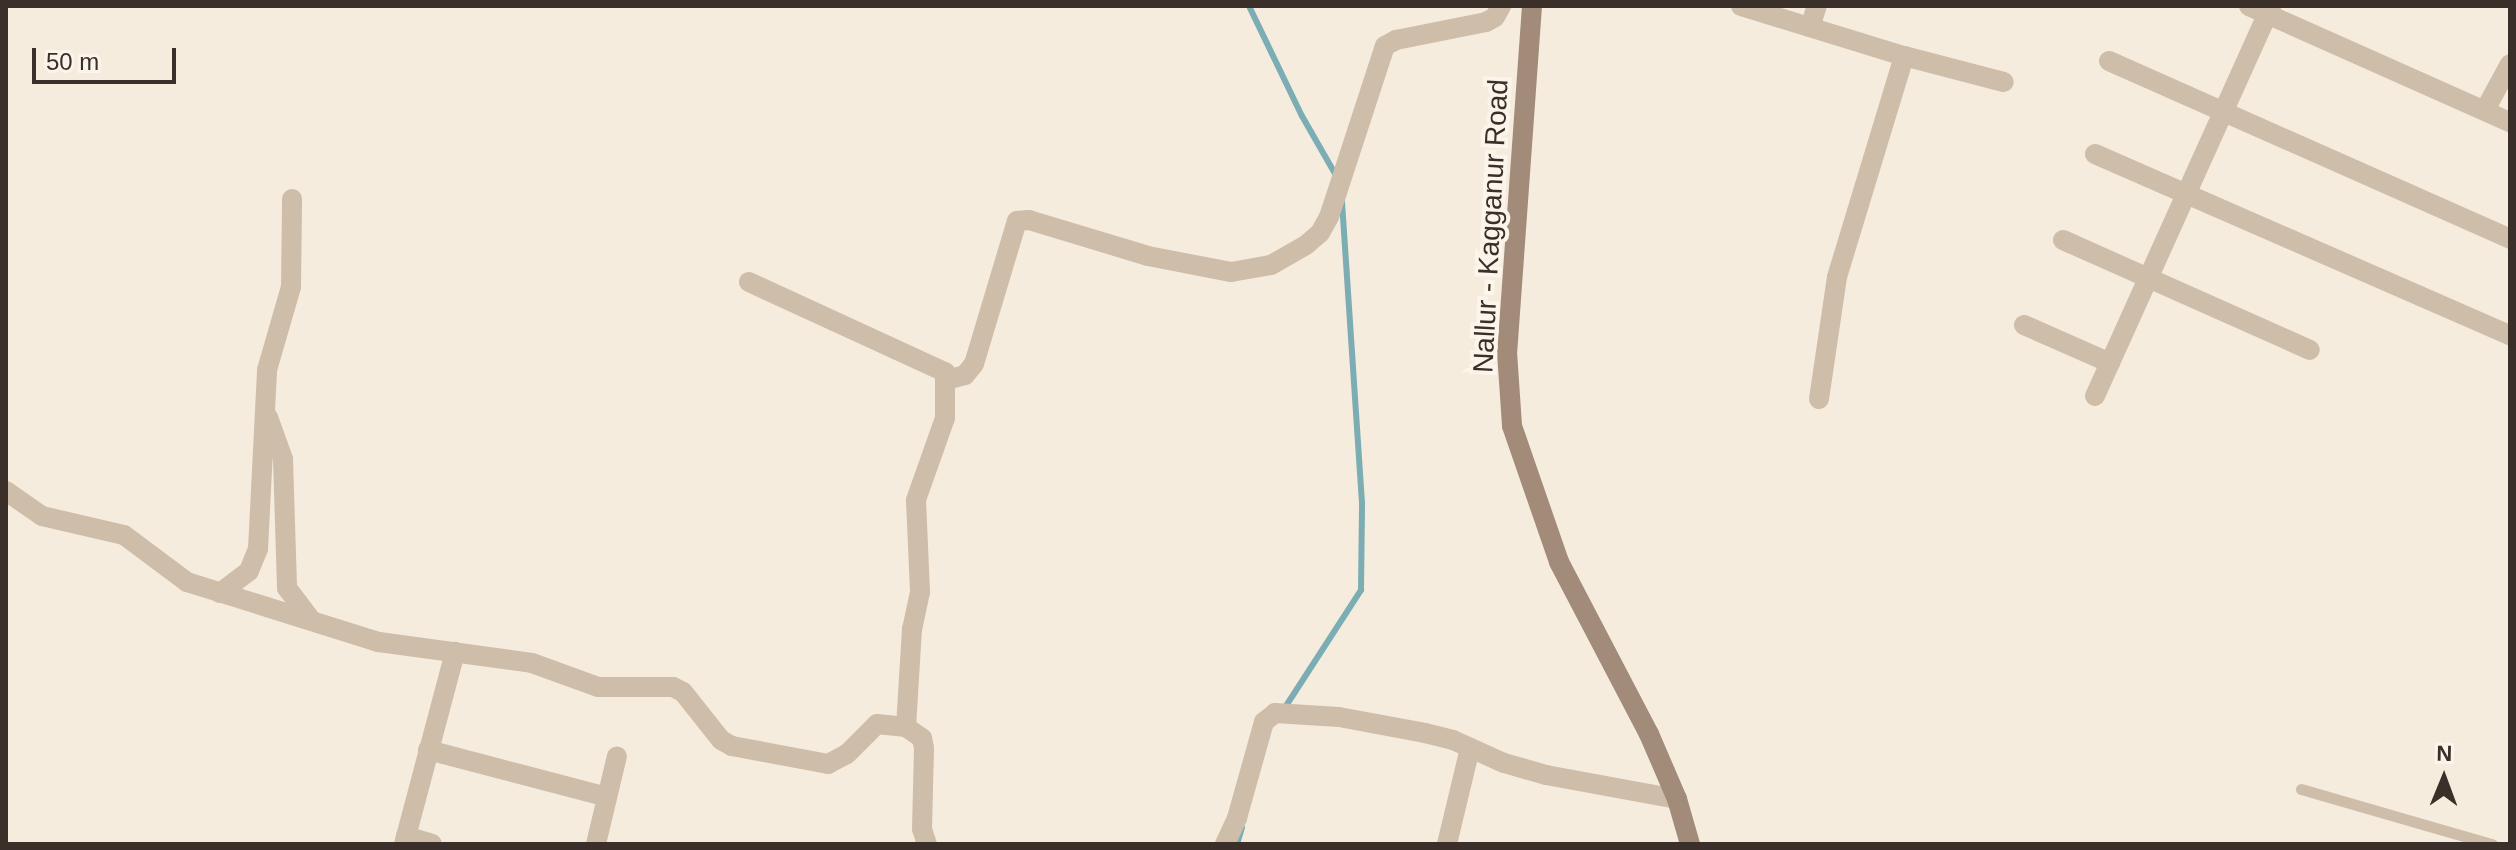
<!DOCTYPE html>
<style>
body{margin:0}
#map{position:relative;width:2516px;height:850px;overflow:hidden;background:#f5ecde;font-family:Arial,sans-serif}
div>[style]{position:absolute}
.stream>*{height:6px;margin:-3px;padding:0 3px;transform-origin:3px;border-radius:3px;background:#7aadb4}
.service>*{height:11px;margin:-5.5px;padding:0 5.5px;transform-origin:5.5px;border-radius:5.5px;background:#cebda9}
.minor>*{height:20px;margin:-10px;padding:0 10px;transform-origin:10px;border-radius:10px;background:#cebda9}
.secondary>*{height:20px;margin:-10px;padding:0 10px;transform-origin:10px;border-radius:10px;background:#a28c79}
span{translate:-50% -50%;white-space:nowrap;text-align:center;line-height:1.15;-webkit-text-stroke:8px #fbf5eb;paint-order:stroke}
.street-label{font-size:28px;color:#3b3029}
.frame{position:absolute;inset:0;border:8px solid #3b3029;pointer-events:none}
.north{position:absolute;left:2404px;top:738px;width:80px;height:80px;-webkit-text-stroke:6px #fbf5eb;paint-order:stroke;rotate:1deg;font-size:22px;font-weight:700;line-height:32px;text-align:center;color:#3b3029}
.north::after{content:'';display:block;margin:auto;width:28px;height:36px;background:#3b3029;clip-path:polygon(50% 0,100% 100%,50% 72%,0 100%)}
.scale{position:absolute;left:32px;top:48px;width:144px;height:36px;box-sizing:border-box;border:4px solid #3b3029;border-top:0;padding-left:10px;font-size:24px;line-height:28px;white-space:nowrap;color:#3b3029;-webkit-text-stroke:6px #fbf5eb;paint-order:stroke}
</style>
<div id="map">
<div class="stream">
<i style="left:1249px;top:6px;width:122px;rotate:64.3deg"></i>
<i style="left:1302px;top:116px;width:70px;rotate:60.2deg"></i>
<i style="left:1284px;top:709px;width:142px;rotate:-57.1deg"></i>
<i style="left:1361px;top:590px;width:87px;rotate:-89.3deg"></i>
<i style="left:1362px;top:503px;width:305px;rotate:-93.8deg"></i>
<i style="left:1237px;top:844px;width:17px;rotate:-73deg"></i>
</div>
<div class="service">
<i style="left:2301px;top:789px;width:199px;rotate:16.1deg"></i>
</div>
<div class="minor">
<i style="left:1741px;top:6px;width:170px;rotate:17.1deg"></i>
<i style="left:1904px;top:56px;width:103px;rotate:14.6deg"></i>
<i style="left:2249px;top:6px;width:286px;rotate:24deg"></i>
<i style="left:1810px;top:27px;width:22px;rotate:-72deg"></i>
<i style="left:2109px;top:61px;width:439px;rotate:23.9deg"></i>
<i style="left:2485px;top:110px;width:52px;rotate:-61.5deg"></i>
<i style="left:2095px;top:154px;width:453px;rotate:23.6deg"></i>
<i style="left:2063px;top:240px;width:270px;rotate:24deg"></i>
<i style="left:749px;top:282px;width:216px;rotate:24.7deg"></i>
<i style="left:945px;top:372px;width:46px;rotate:90deg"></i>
<i style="left:945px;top:418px;width:87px;rotate:109.5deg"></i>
<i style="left:916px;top:500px;width:92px;rotate:87.5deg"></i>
<i style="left:920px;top:592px;width:38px;rotate:102deg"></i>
<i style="left:912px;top:629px;width:98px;rotate:93.5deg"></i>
<i style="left:2024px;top:325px;width:94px;rotate:23.8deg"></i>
<i style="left:947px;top:380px;width:19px;rotate:-16deg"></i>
<i style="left:965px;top:375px;width:14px;rotate:-51deg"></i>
<i style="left:974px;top:364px;width:149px;rotate:-73.3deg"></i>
<i style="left:1017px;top:221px;width:12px;rotate:-5deg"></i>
<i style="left:1029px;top:220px;width:124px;rotate:16.8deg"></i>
<i style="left:1148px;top:256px;width:85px;rotate:10.9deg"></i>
<i style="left:1231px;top:272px;width:41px;rotate:-9.9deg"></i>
<i style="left:1271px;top:265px;width:40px;rotate:-29.7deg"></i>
<i style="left:1306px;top:245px;width:18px;rotate:-41deg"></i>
<i style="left:1320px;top:233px;width:18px;rotate:-61deg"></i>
<i style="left:1329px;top:217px;width:180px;rotate:-71.9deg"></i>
<i style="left:1385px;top:46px;width:13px;rotate:-29deg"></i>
<i style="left:1396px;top:40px;width:92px;rotate:-11.3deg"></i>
<i style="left:1486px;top:22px;width:10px;rotate:-29deg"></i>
<i style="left:1495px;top:17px;width:13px;rotate:-61deg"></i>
<i style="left:2095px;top:396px;width:428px;rotate:-65.7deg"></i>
<i style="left:1819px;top:399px;width:123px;rotate:-81.6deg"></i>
<i style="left:1837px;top:277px;width:231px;rotate:-73.1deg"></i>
<i style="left:268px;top:417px;width:45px;rotate:70.3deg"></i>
<i style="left:283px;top:459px;width:129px;rotate:88.2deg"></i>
<i style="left:287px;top:588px;width:41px;rotate:52.9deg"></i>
<i style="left:6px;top:491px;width:44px;rotate:34.8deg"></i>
<i style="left:42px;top:516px;width:84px;rotate:13deg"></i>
<i style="left:124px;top:535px;width:79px;rotate:36.7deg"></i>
<i style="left:187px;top:582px;width:201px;rotate:17.4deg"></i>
<i style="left:379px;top:642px;width:154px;rotate:7.8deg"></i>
<i style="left:532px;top:663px;width:70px;rotate:20deg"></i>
<i style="left:598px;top:687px;width:75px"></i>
<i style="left:673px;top:687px;width:11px;rotate:27deg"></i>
<i style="left:683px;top:692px;width:61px;rotate:51.6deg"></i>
<i style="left:721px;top:740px;width:13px;rotate:29deg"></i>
<i style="left:732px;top:746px;width:98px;rotate:10.6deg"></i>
<i style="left:828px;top:764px;width:21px;rotate:-28deg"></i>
<i style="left:847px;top:754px;width:42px;rotate:-45deg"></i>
<i style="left:877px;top:724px;width:29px;rotate:6deg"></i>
<i style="left:906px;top:727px;width:19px;rotate:35deg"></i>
<i style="left:922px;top:738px;width:10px;rotate:79deg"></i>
<i style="left:924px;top:748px;width:81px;rotate:91.4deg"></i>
<i style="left:922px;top:829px;width:16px;rotate:72deg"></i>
<i style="left:220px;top:593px;width:36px;rotate:-37deg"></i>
<i style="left:249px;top:571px;width:24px;rotate:-68deg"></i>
<i style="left:258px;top:549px;width:179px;rotate:-87.1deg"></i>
<i style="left:267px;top:370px;width:86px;rotate:-73.9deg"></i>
<i style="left:291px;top:287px;width:88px;rotate:-89.3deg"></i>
<i style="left:428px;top:750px;width:185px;rotate:14.7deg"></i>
<i style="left:406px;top:836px;width:27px;rotate:17deg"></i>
<i style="left:404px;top:844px;width:199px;rotate:-75.1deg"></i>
<i style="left:596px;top:844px;width:90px;rotate:-76.6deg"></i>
<i style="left:1225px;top:844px;width:29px;rotate:-65deg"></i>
<i style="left:1237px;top:818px;width:100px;rotate:-74.3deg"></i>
<i style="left:1264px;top:722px;width:14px;rotate:-39deg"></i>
<i style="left:1275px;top:713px;width:64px;rotate:3.6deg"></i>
<i style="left:1339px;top:717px;width:87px;rotate:10.5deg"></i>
<i style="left:1425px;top:733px;width:29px;rotate:14deg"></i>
<i style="left:1453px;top:740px;width:56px;rotate:24.3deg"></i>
<i style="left:1504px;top:763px;width:44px;rotate:15.9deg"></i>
<i style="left:1546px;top:775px;width:133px;rotate:10.4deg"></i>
<i style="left:1447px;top:844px;width:99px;rotate:-76.5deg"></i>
</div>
<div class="secondary">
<i style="left:1532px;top:6px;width:347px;rotate:94.1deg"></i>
<i style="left:1507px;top:352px;width:74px;rotate:86.1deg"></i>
<i style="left:1512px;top:426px;width:144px;rotate:70.9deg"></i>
<i style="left:1559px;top:562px;width:194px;rotate:62.4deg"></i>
<i style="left:1649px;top:734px;width:71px;rotate:66.7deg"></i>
<i style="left:1677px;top:799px;width:47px;rotate:73.9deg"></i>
</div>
<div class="street-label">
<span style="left:1491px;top:226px;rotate:-87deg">Nallur - Kagganur Road</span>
</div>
<div class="frame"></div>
<div class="north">N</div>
<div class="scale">50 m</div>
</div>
